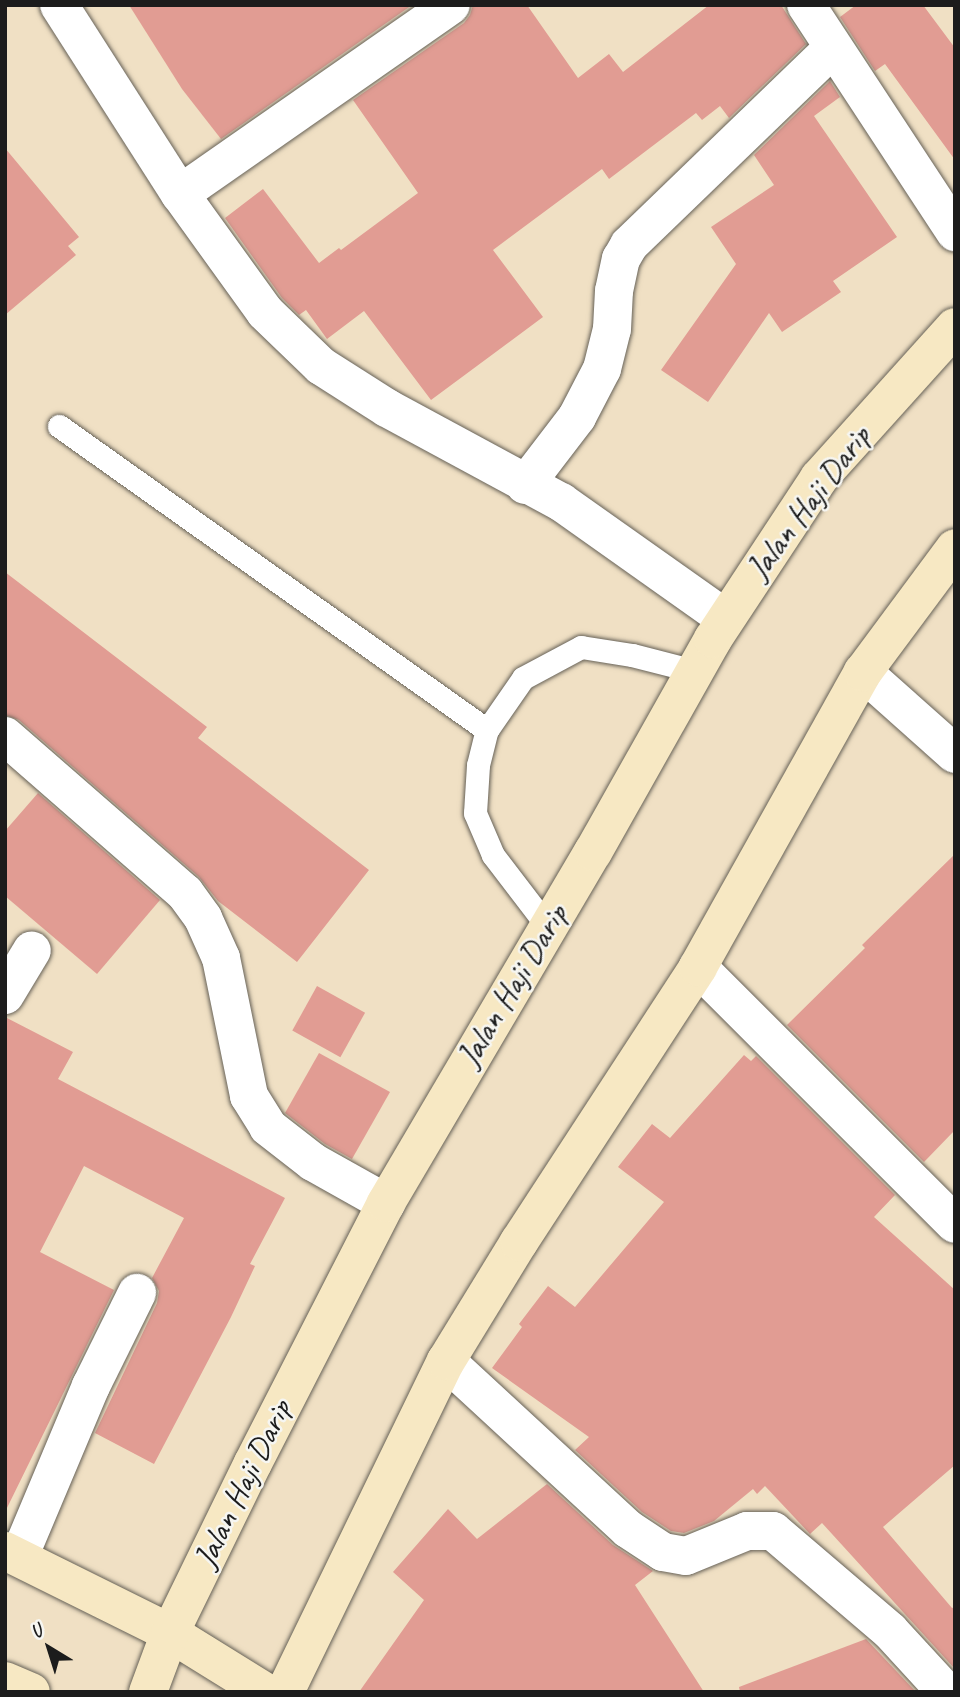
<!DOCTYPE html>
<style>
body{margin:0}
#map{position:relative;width:960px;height:1697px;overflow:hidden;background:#f0e0c4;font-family:Caveat,sans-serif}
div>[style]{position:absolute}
.building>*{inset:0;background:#e19c93;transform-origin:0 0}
.roads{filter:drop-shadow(0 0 2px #666157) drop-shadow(0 0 2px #666157)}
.service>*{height:23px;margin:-11.5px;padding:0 11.5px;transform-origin:11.5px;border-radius:11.5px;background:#fff}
.minor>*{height:38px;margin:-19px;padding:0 19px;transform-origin:19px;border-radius:19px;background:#fff}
.secondary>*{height:38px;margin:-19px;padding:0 19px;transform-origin:19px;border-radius:19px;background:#f7e8c3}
span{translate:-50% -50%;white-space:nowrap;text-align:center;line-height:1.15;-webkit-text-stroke:5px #f6f6f2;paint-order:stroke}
.street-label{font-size:33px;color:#1c1c1c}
.frame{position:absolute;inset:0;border:7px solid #1c1c1c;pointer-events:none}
.north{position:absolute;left:14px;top:1613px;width:70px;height:70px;-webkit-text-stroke:5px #f6f6f2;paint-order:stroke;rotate:322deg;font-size:19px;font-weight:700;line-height:28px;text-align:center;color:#1c1c1c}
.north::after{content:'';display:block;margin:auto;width:24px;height:32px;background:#1c1c1c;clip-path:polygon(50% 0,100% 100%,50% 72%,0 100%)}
</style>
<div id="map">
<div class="building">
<i style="clip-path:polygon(129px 5px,412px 5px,221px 139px,182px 89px)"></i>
<i style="clip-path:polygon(473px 5px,527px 5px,578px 78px,609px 54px,623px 72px,709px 5px,781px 5px,806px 44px,729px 118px,720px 106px,702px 120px,696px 113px,609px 179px,602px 169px,493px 250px,543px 317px,431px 400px,364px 311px,327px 339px,306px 310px,299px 315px,282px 298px,225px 218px,263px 189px,319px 263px,339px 248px,341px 250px,418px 193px,353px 100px,464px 23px,470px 15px)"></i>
<i style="clip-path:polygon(856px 5px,923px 5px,955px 48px,955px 160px,885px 64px,875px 71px,840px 17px)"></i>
<i style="clip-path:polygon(830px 81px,840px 97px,814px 116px,897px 237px,833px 281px,841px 292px,782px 332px,769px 313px,708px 402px,661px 370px,736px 264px,711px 227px,774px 185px,754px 155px)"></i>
<i style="clip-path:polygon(5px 148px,79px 237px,68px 246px,76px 255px,5px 315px)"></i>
<i style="clip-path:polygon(5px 572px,207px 727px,198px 738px,369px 870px,297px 962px,218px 901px,199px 877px,19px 720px,5px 715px)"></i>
<i style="clip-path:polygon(38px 793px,160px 900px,97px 974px,5px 896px,5px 831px)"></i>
<i style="clip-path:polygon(955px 854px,955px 1130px,924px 1162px,787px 1025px,865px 948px,862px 945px)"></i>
<i style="left:317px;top:986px;width:55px;height:51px;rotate:29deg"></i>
<i style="clip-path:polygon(5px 1017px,73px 1052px,58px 1079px,285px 1198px,250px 1264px,255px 1266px,231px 1317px,154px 1464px,95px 1433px,157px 1303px,159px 1291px,152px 1278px,184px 1218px,84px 1166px,40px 1252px,114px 1290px,5px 1512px)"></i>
<i style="clip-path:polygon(319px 1053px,390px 1092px,352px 1159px,325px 1144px,285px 1113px)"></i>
<i style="clip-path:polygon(744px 1055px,751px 1061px,756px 1056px,895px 1195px,874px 1217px,955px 1290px,955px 1465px,883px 1527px,952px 1608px,955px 1607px,955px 1669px,822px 1523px,810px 1534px,765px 1486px,757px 1494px,753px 1489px,714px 1521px,684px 1533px,671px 1531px,642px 1512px,575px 1450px,589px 1437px,492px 1368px,522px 1327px,519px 1324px,548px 1286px,575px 1307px,664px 1202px,618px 1167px,652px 1124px,670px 1138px)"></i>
<i style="clip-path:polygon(547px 1484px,613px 1545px,653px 1571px,635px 1585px,704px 1692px,359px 1692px,424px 1600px,393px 1572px,448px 1509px,477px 1539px)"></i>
<i style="clip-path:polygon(866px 1639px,916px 1692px,740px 1692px,739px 1687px)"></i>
</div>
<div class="roads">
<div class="service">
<i style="left:59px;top:426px;width:525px;rotate:35.39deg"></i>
<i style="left:548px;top:927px;width:91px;rotate:-127.4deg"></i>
<i style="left:493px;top:855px;width:46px;rotate:-113.2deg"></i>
<i style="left:475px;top:813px;width:48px;rotate:-86.4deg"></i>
<i style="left:478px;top:765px;width:36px;rotate:-76deg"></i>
<i style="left:487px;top:730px;width:63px;rotate:-55.3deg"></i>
<i style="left:523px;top:678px;width:66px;rotate:-28.1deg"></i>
<i style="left:581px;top:647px;width:52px;rotate:8.9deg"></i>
<i style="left:632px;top:655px;width:65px;rotate:14.3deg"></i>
</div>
<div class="minor">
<i style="left:59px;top:5px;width:224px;rotate:57.4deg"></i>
<i style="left:180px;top:194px;width:145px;rotate:54.2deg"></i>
<i style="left:265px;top:312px;width:78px;rotate:44deg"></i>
<i style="left:321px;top:366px;width:78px;rotate:32.5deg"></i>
<i style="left:387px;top:408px;width:198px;rotate:28.4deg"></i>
<i style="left:561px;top:502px;width:201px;rotate:35.3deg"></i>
<i style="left:806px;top:5px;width:272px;rotate:56.7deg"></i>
<i style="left:180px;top:194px;width:330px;rotate:-34.9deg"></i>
<i style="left:525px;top:485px;width:86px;rotate:-52.6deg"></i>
<i style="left:577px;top:417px;width:54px;rotate:-62.5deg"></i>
<i style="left:602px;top:369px;width:41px;rotate:-76deg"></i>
<i style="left:612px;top:329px;width:38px;rotate:-87deg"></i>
<i style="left:614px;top:291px;width:33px;rotate:-78deg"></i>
<i style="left:621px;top:259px;width:16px;rotate:-60deg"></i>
<i style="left:629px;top:245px;width:282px;rotate:-44deg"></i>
<i style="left:863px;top:672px;width:123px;rotate:41.7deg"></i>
<i style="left:5px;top:736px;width:239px;rotate:41.1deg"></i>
<i style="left:185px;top:893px;width:31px;rotate:54deg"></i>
<i style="left:203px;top:918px;width:44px;rotate:65.8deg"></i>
<i style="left:221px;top:958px;width:141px;rotate:78.5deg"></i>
<i style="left:249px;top:1096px;width:36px;rotate:58deg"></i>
<i style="left:268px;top:1127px;width:57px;rotate:37.9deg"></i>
<i style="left:313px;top:1162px;width:84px;rotate:29.3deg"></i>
<i style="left:698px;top:967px;width:363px;rotate:45deg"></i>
<i style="left:5px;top:995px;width:52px;rotate:-59deg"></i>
<i style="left:446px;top:1361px;width:248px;rotate:42.7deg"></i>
<i style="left:628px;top:1529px;width:42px;rotate:33.3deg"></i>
<i style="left:663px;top:1552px;width:23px;rotate:10deg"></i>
<i style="left:686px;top:1556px;width:66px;rotate:-22.3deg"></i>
<i style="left:747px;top:1531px;width:26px"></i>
<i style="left:773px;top:1531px;width:154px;rotate:40.5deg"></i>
<i style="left:890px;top:1631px;width:83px;rotate:47.4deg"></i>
<i style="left:19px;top:1557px;width:186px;rotate:-67.2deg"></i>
<i style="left:91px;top:1386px;width:104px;rotate:-63.7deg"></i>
</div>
<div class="secondary">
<i style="left:5px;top:1551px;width:184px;rotate:26.4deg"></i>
<i style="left:170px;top:1633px;width:112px;rotate:31.8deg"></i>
<i style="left:5px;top:1681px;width:28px;rotate:23deg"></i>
<i style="left:148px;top:1692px;width:63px;rotate:-69.6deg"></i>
<i style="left:170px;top:1633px;width:189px;rotate:-64deg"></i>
<i style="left:253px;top:1463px;width:292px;rotate:-62.9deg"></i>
<i style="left:386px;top:1203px;width:407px;rotate:-59.5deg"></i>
<i style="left:593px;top:852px;width:244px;rotate:-60.6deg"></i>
<i style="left:713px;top:639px;width:193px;rotate:-56.6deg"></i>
<i style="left:819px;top:478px;width:203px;rotate:-48deg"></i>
<i style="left:285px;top:1692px;width:368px;rotate:-64.1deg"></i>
<i style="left:446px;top:1361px;width:140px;rotate:-58.5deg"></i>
<i style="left:519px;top:1242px;width:328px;rotate:-56.9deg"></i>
<i style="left:698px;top:967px;width:338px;rotate:-60.8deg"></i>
<i style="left:863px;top:672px;width:154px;rotate:-53.4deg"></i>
</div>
</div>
<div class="street-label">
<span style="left:809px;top:503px;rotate:-53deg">Jalan Haji Darip</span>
<span style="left:513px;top:986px;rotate:-59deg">Jalan Haji Darip</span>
<span style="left:243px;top:1484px;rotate:-64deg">Jalan Haji Darip</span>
</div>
<div class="frame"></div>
<div class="north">U</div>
</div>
